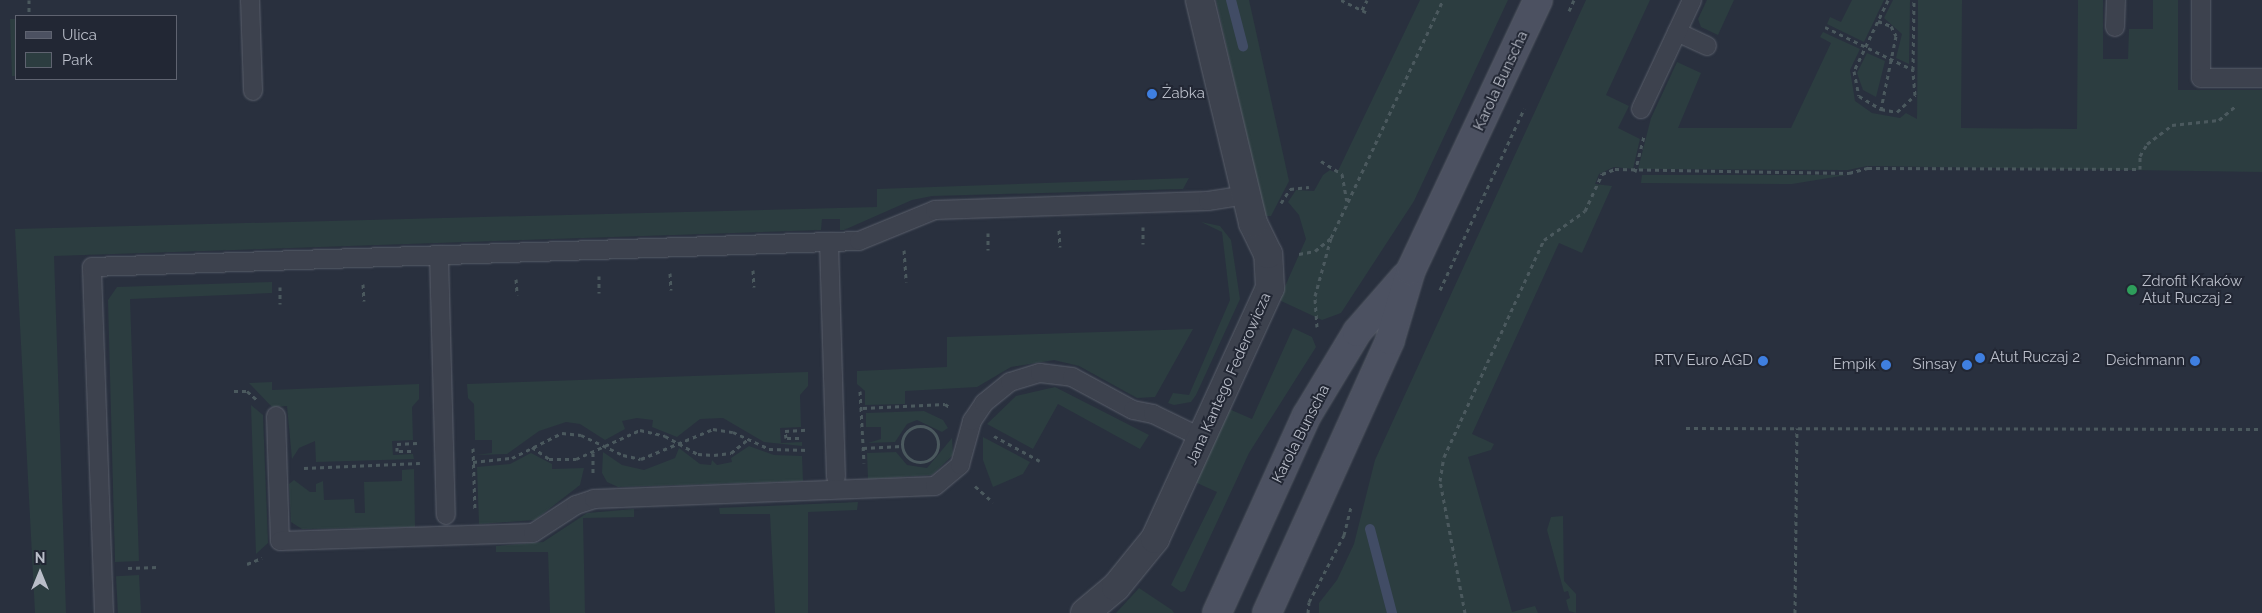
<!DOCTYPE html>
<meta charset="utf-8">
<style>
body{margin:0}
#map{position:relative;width:2262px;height:613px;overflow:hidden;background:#29303e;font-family:Raleway,sans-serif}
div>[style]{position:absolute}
.green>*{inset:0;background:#2c3d40;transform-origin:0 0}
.stream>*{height:10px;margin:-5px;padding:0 5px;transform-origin:5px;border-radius:5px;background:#414c65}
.path>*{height:3px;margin-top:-1.5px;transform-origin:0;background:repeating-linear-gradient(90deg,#4b595e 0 4px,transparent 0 8px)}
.path>.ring{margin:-1.5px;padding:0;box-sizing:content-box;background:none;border:3px solid #4b595e;border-radius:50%}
.roads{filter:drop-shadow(0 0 1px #5b606c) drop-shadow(0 0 1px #5b606c)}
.service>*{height:18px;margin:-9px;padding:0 9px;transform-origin:9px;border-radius:9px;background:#3d424e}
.minor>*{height:28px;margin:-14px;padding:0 14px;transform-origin:14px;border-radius:14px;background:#3d424e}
.secondary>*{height:28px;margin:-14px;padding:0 14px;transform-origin:14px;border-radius:14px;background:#4c5161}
.dots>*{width:14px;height:14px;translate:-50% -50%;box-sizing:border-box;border:2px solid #222734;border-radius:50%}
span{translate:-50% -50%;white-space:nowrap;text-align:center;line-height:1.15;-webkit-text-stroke:4px #222734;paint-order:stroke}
.street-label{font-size:15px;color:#babec9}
.poi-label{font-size:15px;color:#babec9}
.left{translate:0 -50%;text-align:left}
.right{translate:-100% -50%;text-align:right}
.legend{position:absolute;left:15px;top:15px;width:162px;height:65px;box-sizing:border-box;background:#222734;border:1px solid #5f6370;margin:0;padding:6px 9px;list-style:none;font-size:15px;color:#babec9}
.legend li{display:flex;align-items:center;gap:10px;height:25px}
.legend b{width:25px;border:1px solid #5f6370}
.north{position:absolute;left:15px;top:548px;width:50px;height:50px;-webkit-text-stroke:4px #222734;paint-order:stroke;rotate:0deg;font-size:14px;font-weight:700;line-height:20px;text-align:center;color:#babec9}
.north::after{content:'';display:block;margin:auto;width:18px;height:22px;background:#babec9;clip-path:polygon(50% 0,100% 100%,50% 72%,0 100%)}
</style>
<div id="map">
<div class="green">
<i style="clip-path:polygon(1216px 0,1249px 0,1289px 181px,1271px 216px,1265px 216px)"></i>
<i style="clip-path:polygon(1420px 0,1508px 0,1414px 201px,1341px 313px,1322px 320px,1279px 300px,1306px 239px,1299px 215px,1288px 202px,1296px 190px,1314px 191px,1323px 175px,1330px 170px,1337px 173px)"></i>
<i style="clip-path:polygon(1586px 0,1650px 0,1606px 95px,1629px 106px,1618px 128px,1640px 139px,1633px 169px,1614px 167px,1599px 174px,1595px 184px,1612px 186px,1582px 253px,1559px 243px,1472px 434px,1494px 444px,1491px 450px,1468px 457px,1512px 612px,1535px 606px,1538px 613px,1319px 613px,1319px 603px,1337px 580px,1354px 544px,1375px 460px)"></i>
<i style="clip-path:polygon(1707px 0,1734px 0,1718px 35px,1701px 27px,1698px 19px)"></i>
<i style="clip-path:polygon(1852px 0,1884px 0,1864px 42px,1827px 24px,1830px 17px,1841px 22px)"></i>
<i style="clip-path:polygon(1893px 0,1910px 0,1909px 64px,1896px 58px,1902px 34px,1884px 18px)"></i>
<i style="clip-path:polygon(1918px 0,1962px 0,1961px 128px,2077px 129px,2078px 0,2103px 0,2103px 59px,2128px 59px,2129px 29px,2153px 29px,2153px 0,2178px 0,2178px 90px,2262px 90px,2262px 172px,1867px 166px,1848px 170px,1638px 169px,1651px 118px,1677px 62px,1701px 73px,1678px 128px,1791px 128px,1831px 43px,1820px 37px,1823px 32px,1860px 49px,1850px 70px,1855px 101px,1872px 113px,1900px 118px,1906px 113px,1917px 119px)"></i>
<i style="clip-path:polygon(10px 19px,16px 19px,16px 76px,12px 76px)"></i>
<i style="clip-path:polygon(1867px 53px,1885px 61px,1876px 97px,1863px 90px,1857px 73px)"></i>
<i style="clip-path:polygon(1642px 175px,1847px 175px,1792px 184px,1641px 183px)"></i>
<i style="clip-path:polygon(1189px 178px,1183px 189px,932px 196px,912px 200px,844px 230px,840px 230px,840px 219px,822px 219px,821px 230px,54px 256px,66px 613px,35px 613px,15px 229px,877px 207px,877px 189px)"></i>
<i style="clip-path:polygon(1201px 222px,1220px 226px,1231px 240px,1240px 299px,1196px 395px,1191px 402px,1174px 405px,1168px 403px,1173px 393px,1189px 395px,1230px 300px,1222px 232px)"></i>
<i style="clip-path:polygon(272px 282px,272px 293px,130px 299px,139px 561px,115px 562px,108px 300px,117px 287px)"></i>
<i style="clip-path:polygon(1293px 328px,1312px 337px,1316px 347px,1249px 453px,1185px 591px,1181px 592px,1171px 585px,1217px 492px,1195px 482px,1229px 409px,1252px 419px)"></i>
<i style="clip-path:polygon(1193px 329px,1155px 397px,1137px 398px,1079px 366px,1054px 360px,1011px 367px,977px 387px,905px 391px,905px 404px,865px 405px,865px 391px,857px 384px,857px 371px,947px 367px,947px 337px)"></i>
<i style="clip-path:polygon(808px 372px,808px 386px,800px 395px,801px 427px,780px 428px,781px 443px,802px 442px,802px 446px,764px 442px,723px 418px,700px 419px,677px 437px,652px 427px,653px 420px,637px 418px,622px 421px,625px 429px,605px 440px,580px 424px,566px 422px,539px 431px,507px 454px,476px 455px,492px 453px,492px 440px,475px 440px,474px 404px,468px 398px,467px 384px)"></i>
<i style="clip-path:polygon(272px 382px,272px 390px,419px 384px,419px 399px,412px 407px,413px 440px,392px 441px,393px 455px,413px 454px,414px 459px,316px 462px,315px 441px,299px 448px,292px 459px,287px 406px,272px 407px,249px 383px)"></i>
<i style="clip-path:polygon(1055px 387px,1149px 435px,1140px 449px,1058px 404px,1033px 449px,987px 424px,1016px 396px)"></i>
<i style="clip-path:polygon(251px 405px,263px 415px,268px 543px,256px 554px)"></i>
<i style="clip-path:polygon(924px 411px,943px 420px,948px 428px,942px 432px,917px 420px,907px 424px,895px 442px,868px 443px,881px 439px,881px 427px,866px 427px,866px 413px)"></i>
<i style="clip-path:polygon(983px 437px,1030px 462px,1023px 474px,993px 487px,983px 460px)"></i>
<i style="clip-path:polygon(952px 438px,953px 455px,932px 475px,868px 479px,867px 453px,896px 452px,907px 465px,927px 468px)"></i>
<i style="clip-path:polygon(749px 446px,774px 455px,802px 456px,803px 481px,618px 487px,607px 482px,602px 473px,603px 452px,622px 465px,644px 470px,675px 458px,679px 448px,700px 464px,711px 465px,712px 460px,717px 465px,732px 462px,731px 458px)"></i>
<i style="clip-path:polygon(531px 453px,552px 464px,552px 469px,584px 468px,580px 485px,535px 520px,479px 524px,477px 467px,510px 464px)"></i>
<i style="clip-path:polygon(414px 469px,415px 527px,302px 529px,291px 522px,289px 484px,294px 480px,310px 492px,316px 492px,316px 484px,323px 481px,324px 500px,354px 499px,355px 513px,365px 513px,364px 482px,402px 481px,402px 470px)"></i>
<i style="clip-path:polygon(858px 502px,857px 510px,808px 512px,808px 613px,775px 613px,770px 514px,720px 514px,719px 508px)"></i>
<i style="clip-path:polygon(634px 509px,634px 517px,583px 518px,585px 613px,550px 613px,548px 552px,496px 552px,496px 546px,543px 542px,587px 513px)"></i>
<i style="clip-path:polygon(1563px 516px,1564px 581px,1576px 594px,1576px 613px,1569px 611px,1566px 600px,1570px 598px,1568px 591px,1564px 592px,1547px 530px,1551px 517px)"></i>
<i style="left:139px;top:575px;width:38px;height:23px;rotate:87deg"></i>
<i style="clip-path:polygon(1139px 588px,1172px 610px,1174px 613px,1116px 613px)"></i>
</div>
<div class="stream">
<i style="left:1231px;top:0;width:48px;rotate:75.4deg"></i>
<i style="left:1370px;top:529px;width:87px;rotate:75.3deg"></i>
</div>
<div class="path">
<i style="left:29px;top:0;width:16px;rotate:90deg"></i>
<i style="left:1341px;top:0;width:28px;rotate:26deg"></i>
<i style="left:1888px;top:0;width:79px;rotate:115.6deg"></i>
<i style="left:1854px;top:71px;width:25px;rotate:79deg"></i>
<i style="left:1859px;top:96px;width:26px;rotate:31deg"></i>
<i style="left:1881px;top:109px;width:16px;rotate:11deg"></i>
<i style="left:1897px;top:112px;width:25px;rotate:-43deg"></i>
<i style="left:1915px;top:95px;width:25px;rotate:-95deg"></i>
<i style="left:1362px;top:10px;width:11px;rotate:-63deg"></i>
<i style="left:1569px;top:11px;width:12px;rotate:-66deg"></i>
<i style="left:1878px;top:21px;width:14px;rotate:21deg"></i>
<i style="left:1891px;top:26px;width:11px;rotate:63deg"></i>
<i style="left:1896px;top:36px;width:75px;rotate:101.6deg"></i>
<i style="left:1825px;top:27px;width:98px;rotate:26deg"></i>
<i style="left:1913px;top:70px;width:70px;rotate:-89.2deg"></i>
<i style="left:1321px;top:161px;width:25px;rotate:32deg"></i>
<i style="left:1342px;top:174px;width:27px;rotate:80deg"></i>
<i style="left:1635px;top:172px;width:38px;rotate:-76deg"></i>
<i style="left:1281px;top:203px;width:17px;rotate:-57deg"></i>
<i style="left:1290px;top:189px;width:19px;rotate:-6deg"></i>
<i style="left:1143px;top:227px;width:17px;rotate:90deg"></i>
<i style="left:1059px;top:230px;width:17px;rotate:87deg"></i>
<i style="left:988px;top:233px;width:17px;rotate:90deg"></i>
<i style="left:904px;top:250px;width:32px;rotate:86deg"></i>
<i style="left:1299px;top:254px;width:16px;rotate:-11deg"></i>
<i style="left:1315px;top:251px;width:21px;rotate:-39deg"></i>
<i style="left:1331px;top:238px;width:263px;rotate:-64.8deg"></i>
<i style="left:753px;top:270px;width:17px;rotate:87deg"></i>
<i style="left:670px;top:273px;width:17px;rotate:87deg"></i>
<i style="left:599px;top:276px;width:17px;rotate:90deg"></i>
<i style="left:516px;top:279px;width:16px;rotate:86deg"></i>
<i style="left:363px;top:284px;width:17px;rotate:87deg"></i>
<i style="left:280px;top:287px;width:17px;rotate:90deg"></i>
<i style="left:1440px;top:290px;width:200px;rotate:-65.1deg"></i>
<i style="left:1317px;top:327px;width:31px;rotate:-94deg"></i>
<i style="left:1315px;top:296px;width:60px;rotate:-74.6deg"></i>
<i style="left:234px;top:391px;width:13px"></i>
<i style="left:247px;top:391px;width:13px;rotate:42deg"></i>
<i style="left:860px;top:391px;width:72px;rotate:86.8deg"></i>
<i style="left:863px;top:408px;width:82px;rotate:-2.8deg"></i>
<i style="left:945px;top:404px;width:7px;rotate:34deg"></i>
<i class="ring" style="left:902px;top:426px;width:33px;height:33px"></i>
<i style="left:1686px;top:428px;width:576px;rotate:0.1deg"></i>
<i style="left:994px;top:436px;width:52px;rotate:28.5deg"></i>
<i style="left:799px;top:438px;width:13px;rotate:180deg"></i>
<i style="left:786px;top:438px;width:7px;rotate:-98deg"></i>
<i style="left:785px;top:431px;width:22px;rotate:-3deg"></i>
<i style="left:532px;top:447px;width:21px;rotate:35deg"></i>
<i style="left:549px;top:459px;width:27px"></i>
<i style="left:576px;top:459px;width:70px;rotate:-24.4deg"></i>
<i style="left:640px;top:430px;width:26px;rotate:13deg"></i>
<i style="left:665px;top:436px;width:38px;rotate:29deg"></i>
<i style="left:698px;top:454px;width:16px;rotate:4deg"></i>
<i style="left:714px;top:455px;width:17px;rotate:-7deg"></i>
<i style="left:731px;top:453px;width:22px;rotate:-39deg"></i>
<i style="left:473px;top:448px;width:62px;rotate:88.2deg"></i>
<i style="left:863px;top:448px;width:39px;rotate:-3deg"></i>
<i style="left:411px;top:451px;width:14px;rotate:180deg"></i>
<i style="left:397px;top:451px;width:7px;rotate:-90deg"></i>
<i style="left:397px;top:444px;width:20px;rotate:-3deg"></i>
<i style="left:593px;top:453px;width:20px;rotate:90deg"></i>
<i style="left:473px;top:462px;width:39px;rotate:-6deg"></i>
<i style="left:512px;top:458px;width:56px;rotate:-26.6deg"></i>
<i style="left:562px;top:433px;width:19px;rotate:6deg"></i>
<i style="left:581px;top:435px;width:47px;rotate:25.5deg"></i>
<i style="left:623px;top:455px;width:18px;rotate:13deg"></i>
<i style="left:641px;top:459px;width:78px;rotate:-22.6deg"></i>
<i style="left:713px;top:429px;width:20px;rotate:9deg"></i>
<i style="left:733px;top:432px;width:40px;rotate:25deg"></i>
<i style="left:769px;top:449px;width:40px;rotate:1.4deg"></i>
<i style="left:304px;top:468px;width:116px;rotate:-2.5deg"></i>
<i style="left:975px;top:486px;width:24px;rotate:42deg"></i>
<i style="left:247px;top:564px;width:16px;rotate:-22deg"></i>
<i style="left:128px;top:568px;width:30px;rotate:-2deg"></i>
<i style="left:1308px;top:613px;width:11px;rotate:-85deg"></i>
<i style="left:1309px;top:602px;width:76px;rotate:-62.4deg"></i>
<i style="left:1344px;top:535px;width:30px;rotate:-76deg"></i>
<i style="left:1465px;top:613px;width:134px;rotate:-100.7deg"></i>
<i style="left:1440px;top:481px;width:24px;rotate:-81deg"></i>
<i style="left:1444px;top:457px;width:239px;rotate:-65.3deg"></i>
<i style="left:1544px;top:240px;width:50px;rotate:-35.3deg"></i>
<i style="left:1585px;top:211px;width:41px;rotate:-65.3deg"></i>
<i style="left:1602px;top:174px;width:14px;rotate:-21deg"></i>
<i style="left:1615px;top:169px;width:234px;rotate:1deg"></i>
<i style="left:1849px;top:173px;width:20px;rotate:-15deg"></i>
<i style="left:1868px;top:168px;width:272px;rotate:0.2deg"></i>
<i style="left:2140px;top:169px;width:13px;rotate:-90deg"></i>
<i style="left:2140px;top:156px;width:14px;rotate:-60deg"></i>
<i style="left:2147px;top:144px;width:31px;rotate:-37deg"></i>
<i style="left:2172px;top:125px;width:47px;rotate:-6.1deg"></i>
<i style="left:2219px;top:120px;width:23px;rotate:-40deg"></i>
<i style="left:1795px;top:613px;width:185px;rotate:-89.4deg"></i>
</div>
<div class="roads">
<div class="service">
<i style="left:250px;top:0;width:91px;rotate:88.1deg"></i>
<i style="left:2201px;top:0;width:78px;rotate:90deg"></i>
<i style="left:2201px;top:78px;width:61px"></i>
<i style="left:2115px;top:27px;width:27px;rotate:-88deg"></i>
<i style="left:1677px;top:32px;width:33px;rotate:25deg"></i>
<i style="left:1641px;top:109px;width:120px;rotate:-64.9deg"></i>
<i style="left:829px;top:242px;width:235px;rotate:88.3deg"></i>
<i style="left:439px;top:255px;width:260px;rotate:88.5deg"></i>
<i style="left:276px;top:416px;width:125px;rotate:88.2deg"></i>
<i style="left:280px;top:541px;width:253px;rotate:-1.8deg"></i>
<i style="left:533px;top:533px;width:51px;rotate:-33.1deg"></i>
<i style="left:576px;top:505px;width:19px;rotate:-18deg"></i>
<i style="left:594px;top:499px;width:341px;rotate:-2.2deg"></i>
<i style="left:935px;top:486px;width:33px;rotate:-40deg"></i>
<i style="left:960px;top:465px;width:46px;rotate:-74.7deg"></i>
<i style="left:972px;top:421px;width:22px;rotate:-56deg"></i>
<i style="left:984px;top:403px;width:33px;rotate:-39deg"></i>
<i style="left:1010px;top:382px;width:31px;rotate:-17deg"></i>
<i style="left:1040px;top:373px;width:32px;rotate:7deg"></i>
<i style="left:1072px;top:377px;width:69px;rotate:28.4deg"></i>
<i style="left:1133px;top:410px;width:20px;rotate:11deg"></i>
<i style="left:1153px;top:414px;width:55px;rotate:26.1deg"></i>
<i style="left:104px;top:613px;width:346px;rotate:-92deg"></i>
<i style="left:92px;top:267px;width:767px;rotate:-1.94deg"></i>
<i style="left:859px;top:241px;width:82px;rotate:-22.2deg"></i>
<i style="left:935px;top:210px;width:273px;rotate:-1.9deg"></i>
<i style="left:1208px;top:201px;width:38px;rotate:-9deg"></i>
</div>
<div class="minor">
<i style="left:1085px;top:613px;width:40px;rotate:-40deg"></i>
<i style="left:1116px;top:587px;width:62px;rotate:-50.9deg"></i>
<i style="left:1155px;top:539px;width:276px;rotate:-65.4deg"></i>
<i style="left:1270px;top:288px;width:34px;rotate:-93deg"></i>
<i style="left:1268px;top:254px;width:34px;rotate:-116deg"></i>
<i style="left:1253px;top:223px;width:229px;rotate:-103.4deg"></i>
</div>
<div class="secondary">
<i style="left:1217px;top:613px;width:217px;rotate:-65.6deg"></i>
<i style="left:1307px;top:415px;width:97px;rotate:-58.9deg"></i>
<i style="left:1357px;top:332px;width:73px;rotate:-48.9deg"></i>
<i style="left:1267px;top:613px;width:299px;rotate:-65.7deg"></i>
<i style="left:1390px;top:340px;width:73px;rotate:-73.3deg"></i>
<i style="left:1411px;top:270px;width:298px;rotate:-64.8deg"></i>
</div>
</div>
<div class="dots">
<i style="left:1152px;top:94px;background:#3f7fe0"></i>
<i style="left:2132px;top:290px;background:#2e9e5b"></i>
<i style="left:1980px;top:358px;background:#3f7fe0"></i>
<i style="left:1763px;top:361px;background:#3f7fe0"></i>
<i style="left:2195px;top:361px;background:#3f7fe0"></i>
<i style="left:1886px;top:365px;background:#3f7fe0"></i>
<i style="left:1967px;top:365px;background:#3f7fe0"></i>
</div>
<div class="street-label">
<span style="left:1501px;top:81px;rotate:-65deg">Karola Bunscha</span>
<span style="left:1229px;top:379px;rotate:-66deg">Jana Kantego Federowicza</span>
<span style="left:1301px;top:434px;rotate:-63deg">Karola Bunscha</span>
</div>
<div class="poi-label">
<span class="left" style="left:1162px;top:94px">Żabka</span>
<span class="left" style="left:2142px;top:290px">Zdrofit Kraków<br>Atut Ruczaj 2</span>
<span class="left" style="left:1990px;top:358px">Atut Ruczaj 2</span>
<span class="right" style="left:1753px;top:361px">RTV Euro AGD</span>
<span class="right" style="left:2185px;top:361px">Deichmann</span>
<span class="right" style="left:1876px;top:365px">Empik</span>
<span class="right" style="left:1957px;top:365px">Sinsay</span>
</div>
<ul class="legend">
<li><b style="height:6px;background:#4c5161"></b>Ulica</li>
<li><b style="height:14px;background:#2c3d40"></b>Park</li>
</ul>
<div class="north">N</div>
</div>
